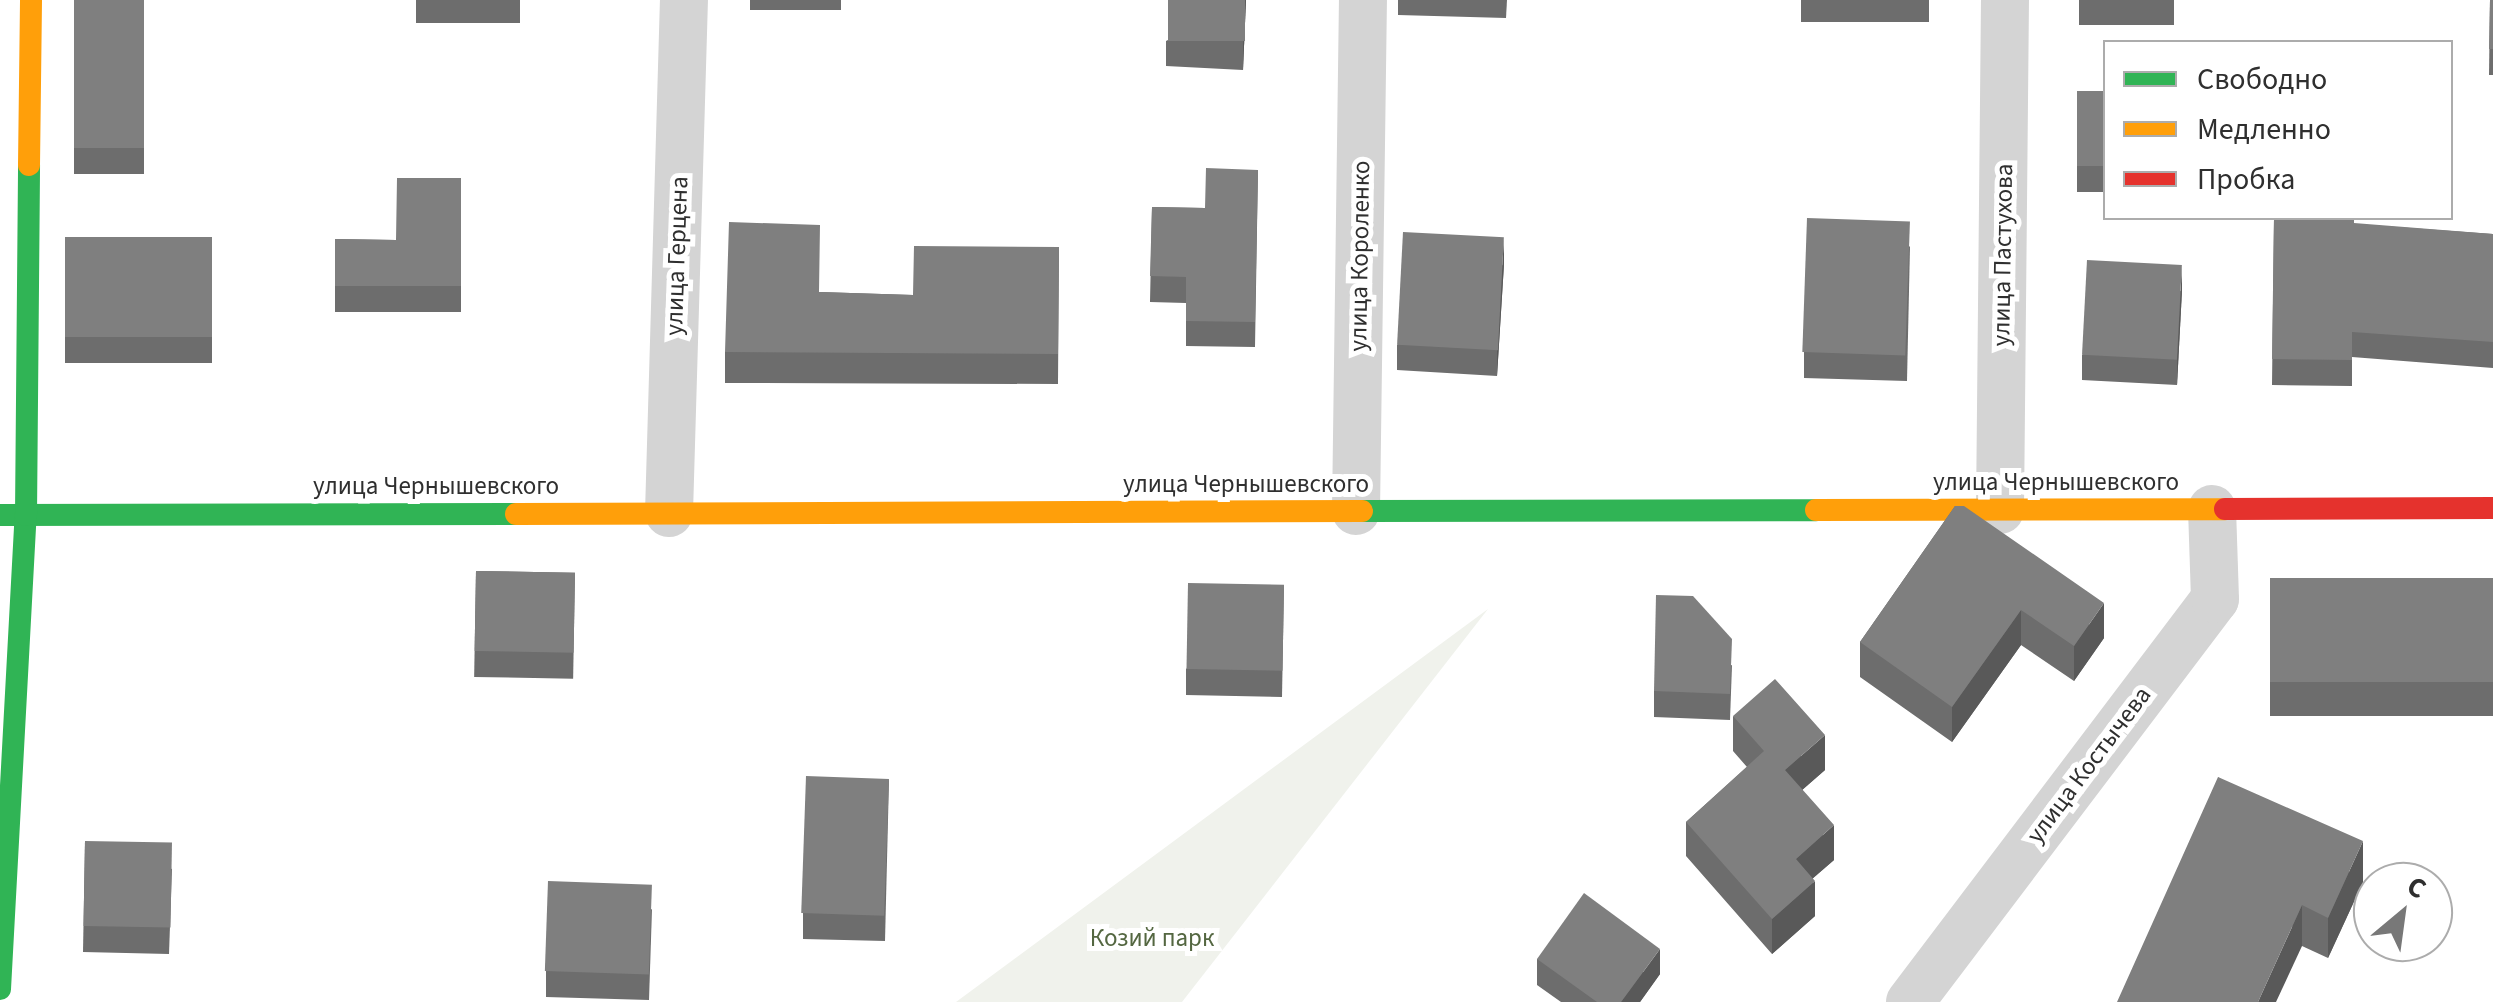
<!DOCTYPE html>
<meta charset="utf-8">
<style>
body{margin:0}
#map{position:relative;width:2493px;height:1002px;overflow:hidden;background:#fff;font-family:"Source Sans 3",sans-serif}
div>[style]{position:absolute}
.green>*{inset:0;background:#f0f2ec}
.street>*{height:48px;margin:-24px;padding:0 24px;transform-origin:24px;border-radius:24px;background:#d4d4d4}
.fast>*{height:22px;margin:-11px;padding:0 11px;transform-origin:11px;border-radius:11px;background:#30b455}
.slow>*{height:22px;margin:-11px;padding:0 11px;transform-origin:11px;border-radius:11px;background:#ff9f0a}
.jam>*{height:22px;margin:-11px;padding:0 11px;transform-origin:11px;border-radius:11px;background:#e5322d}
.wall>*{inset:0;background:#6d6d6d;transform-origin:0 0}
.shaded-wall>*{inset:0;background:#595959}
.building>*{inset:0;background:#7f7f7f;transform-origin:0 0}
span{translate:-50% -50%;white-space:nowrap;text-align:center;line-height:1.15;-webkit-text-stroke:10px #fff;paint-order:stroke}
.street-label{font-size:25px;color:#2f2f2f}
.park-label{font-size:25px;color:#546741}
.legend{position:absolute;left:2103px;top:40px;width:350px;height:180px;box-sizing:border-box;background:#fff;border:2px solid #acacac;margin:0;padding:12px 18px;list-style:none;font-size:30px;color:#2f2f2f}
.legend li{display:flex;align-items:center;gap:20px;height:50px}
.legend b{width:50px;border:2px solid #acacac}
.north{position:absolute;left:2353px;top:862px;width:100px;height:100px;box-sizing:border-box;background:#fff;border:2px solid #acacac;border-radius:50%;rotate:29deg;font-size:28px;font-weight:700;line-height:40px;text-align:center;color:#2f2f2f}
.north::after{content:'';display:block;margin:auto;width:35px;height:45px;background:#787878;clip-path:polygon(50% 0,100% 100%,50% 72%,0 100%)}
</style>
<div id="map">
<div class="green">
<i style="clip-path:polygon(1488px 609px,1182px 1002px,956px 1002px)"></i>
</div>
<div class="street">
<i style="left:2000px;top:510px;width:510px;rotate:-89.44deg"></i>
<i style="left:1356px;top:511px;width:511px;rotate:-89.22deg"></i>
<i style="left:669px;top:513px;width:513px;rotate:-88.33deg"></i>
<i style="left:1910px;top:1002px;width:505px;rotate:-52.88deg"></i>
<i style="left:2215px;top:599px;width:90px;rotate:-91.9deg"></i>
</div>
<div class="fast">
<i style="left:1362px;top:511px;width:454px;rotate:-0.1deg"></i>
<i style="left:0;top:515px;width:516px;rotate:-0.11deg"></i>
<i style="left:0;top:989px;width:475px;rotate:-86.9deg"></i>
<i style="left:26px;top:515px;width:350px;rotate:-89.5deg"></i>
</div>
<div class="slow">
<i style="left:29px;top:165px;width:165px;rotate:-89.3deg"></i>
<i style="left:1816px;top:510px;width:409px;rotate:-0.1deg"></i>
<i style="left:516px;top:514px;width:846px;rotate:-0.2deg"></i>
</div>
<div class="jam">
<i style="left:2225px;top:509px;width:268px;rotate:-0.2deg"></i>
</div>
<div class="wall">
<i style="left:74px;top:0;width:70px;height:174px"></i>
<i style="left:416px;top:0;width:104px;height:23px"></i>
<i style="left:750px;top:0;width:91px;height:10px"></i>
<i style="clip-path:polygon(1246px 0,1243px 70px,1166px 66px,1166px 41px)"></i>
<i style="clip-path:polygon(1398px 0,1507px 0,1506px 18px,1398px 15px)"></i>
<i style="left:1801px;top:0;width:128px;height:22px"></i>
<i style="left:2079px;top:0;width:95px;height:25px"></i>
<i style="clip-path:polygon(2490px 0,2493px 0,2493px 75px,2489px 75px)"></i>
<i style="left:2077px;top:91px;width:29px;height:101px"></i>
<i style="clip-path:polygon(1258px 170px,1255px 347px,1186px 346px,1186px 303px,1150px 302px,1152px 207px,1205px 208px)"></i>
<i style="clip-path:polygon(461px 178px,461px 312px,335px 312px,335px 239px,396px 240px)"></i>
<i style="clip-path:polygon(2274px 218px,2493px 234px,2493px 368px,2352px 357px,2352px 386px,2272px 385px)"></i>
<i style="left:65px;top:237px;width:147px;height:126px"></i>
<i style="clip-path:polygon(1910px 246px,1907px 381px,1804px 378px,1804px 352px)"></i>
<i style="clip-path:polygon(1059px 247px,1058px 384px,725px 383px,725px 352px,820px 292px,913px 295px)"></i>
<i style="clip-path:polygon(1504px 264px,1497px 376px,1397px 370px,1397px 345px)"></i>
<i style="clip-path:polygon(2182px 290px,2177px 385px,2082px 380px,2082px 355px)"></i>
<i style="clip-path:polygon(1955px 506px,2104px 638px,2074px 681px,2021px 645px,1952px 742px,1860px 677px,1860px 642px)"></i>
<i style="left:476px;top:571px;width:99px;height:106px;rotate:1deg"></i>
<i style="left:2493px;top:578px;width:138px;height:223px;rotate:90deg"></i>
<i style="clip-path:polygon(1284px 585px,1282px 697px,1186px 695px,1186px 669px)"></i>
<i style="clip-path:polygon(1732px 665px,1730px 720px,1654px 717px,1654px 691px)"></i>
<i style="clip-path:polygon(1733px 716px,1825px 770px,1802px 790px,1834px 860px,1813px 878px,1815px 916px,1772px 954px,1686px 856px,1686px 822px,1747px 767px,1733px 751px)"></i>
<i style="clip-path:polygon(2218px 777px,2363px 882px,2328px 958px,2302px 946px)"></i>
<i style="clip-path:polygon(889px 779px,885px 941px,803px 939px,803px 913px)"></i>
<i style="clip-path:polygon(85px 841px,172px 869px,169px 954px,83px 952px)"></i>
<i style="clip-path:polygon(652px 909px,649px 1000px,546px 997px,546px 971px)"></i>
<i style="clip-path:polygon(1537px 959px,1660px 974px,1640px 1002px,1561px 1002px,1537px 985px)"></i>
</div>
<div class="shaded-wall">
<i style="clip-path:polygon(1245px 0,1246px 0,1243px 70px,1243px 44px)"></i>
<i style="clip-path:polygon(1504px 238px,1504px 264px,1497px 376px,1497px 350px)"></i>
<i style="clip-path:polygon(2182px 265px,2182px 290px,2177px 385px,2177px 360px)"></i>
<i style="clip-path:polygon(2104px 603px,2104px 638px,2074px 681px,2074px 646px)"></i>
<i style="clip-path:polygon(2021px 610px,2021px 645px,1952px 742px,1952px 707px)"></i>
<i style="clip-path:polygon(1825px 735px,1825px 770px,1785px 805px,1785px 770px)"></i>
<i style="clip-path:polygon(1834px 825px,1834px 860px,1796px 893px,1796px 859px)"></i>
<i style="clip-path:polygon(2363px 841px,2363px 882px,2328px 958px,2328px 918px)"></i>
<i style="clip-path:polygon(1815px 881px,1815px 916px,1772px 954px,1772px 919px)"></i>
<i style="clip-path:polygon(2302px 905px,2302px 946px,2276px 1002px,2258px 1002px)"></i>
<i style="clip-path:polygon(1660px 949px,1660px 974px,1640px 1002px,1621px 1002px)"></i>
</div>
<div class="building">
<i style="left:74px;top:0;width:70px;height:148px"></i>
<i style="left:1168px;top:0;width:77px;height:41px"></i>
<i style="clip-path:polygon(2490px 0,2493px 0,2493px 49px,2489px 49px)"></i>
<i style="left:2077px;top:91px;width:29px;height:75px"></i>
<i style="clip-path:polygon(1206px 168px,1258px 170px,1255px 322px,1186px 321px,1186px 277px,1150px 276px,1152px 207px,1205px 208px)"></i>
<i style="clip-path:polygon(397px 178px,461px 178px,461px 286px,335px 286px,335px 239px,396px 240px)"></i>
<i style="left:1807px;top:218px;width:103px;height:134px;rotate:2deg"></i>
<i style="clip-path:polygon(2274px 218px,2354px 218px,2354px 223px,2493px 234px,2493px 342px,2352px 332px,2352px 360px,2272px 359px)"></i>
<i style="clip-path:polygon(729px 222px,820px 225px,819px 292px,913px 295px,914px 246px,1059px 247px,1058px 354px,725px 352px)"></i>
<i style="left:1403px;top:232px;width:101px;height:113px;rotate:3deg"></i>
<i style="left:65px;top:237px;width:147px;height:100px"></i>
<i style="left:2087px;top:260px;width:95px;height:95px;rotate:3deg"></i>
<i style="clip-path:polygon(1955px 506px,1964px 506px,2104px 603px,2074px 646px,2021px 610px,1952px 707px,1860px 642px)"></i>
<i style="left:476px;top:571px;width:99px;height:80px;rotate:1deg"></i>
<i style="left:2493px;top:578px;width:104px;height:223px;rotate:90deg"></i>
<i style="left:1188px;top:583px;width:96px;height:86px;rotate:1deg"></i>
<i style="clip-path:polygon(1656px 595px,1693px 596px,1732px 639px,1730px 694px,1654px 691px)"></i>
<i style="clip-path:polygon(1775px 679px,1825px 735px,1785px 770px,1834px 825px,1796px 859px,1815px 881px,1772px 919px,1686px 822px,1764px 751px,1733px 716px)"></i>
<i style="left:806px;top:776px;width:83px;height:137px;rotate:2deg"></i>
<i style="clip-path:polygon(2218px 777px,2363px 841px,2328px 918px,2302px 905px,2258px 1002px,2117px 1002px)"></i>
<i style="left:85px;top:841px;width:87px;height:85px;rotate:1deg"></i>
<i style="left:548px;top:881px;width:104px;height:90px;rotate:2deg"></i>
<i style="clip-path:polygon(1584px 893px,1660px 949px,1621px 1002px,1597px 1002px,1537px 959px)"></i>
</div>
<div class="street-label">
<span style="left:2003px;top:255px;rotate:-89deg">улица Пастухова</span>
<span style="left:677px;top:256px;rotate:-88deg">улица Герцена</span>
<span style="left:1360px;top:256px;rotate:-89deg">улица Короленко</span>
<span style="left:2056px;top:482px">улица Чернышевского</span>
<span style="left:1246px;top:484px">улица Чернышевского</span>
<span style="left:436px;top:486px">улица Чернышевского</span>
<span style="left:2089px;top:765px;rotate:-53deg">улица Костычева</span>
</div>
<div class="park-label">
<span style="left:1152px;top:938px">Козий парк</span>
</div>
<ul class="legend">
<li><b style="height:12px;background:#30b455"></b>Свободно</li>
<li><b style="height:12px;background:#ff9f0a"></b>Медленно</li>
<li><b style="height:12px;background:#e5322d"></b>Пробка</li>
</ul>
<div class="north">С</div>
</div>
